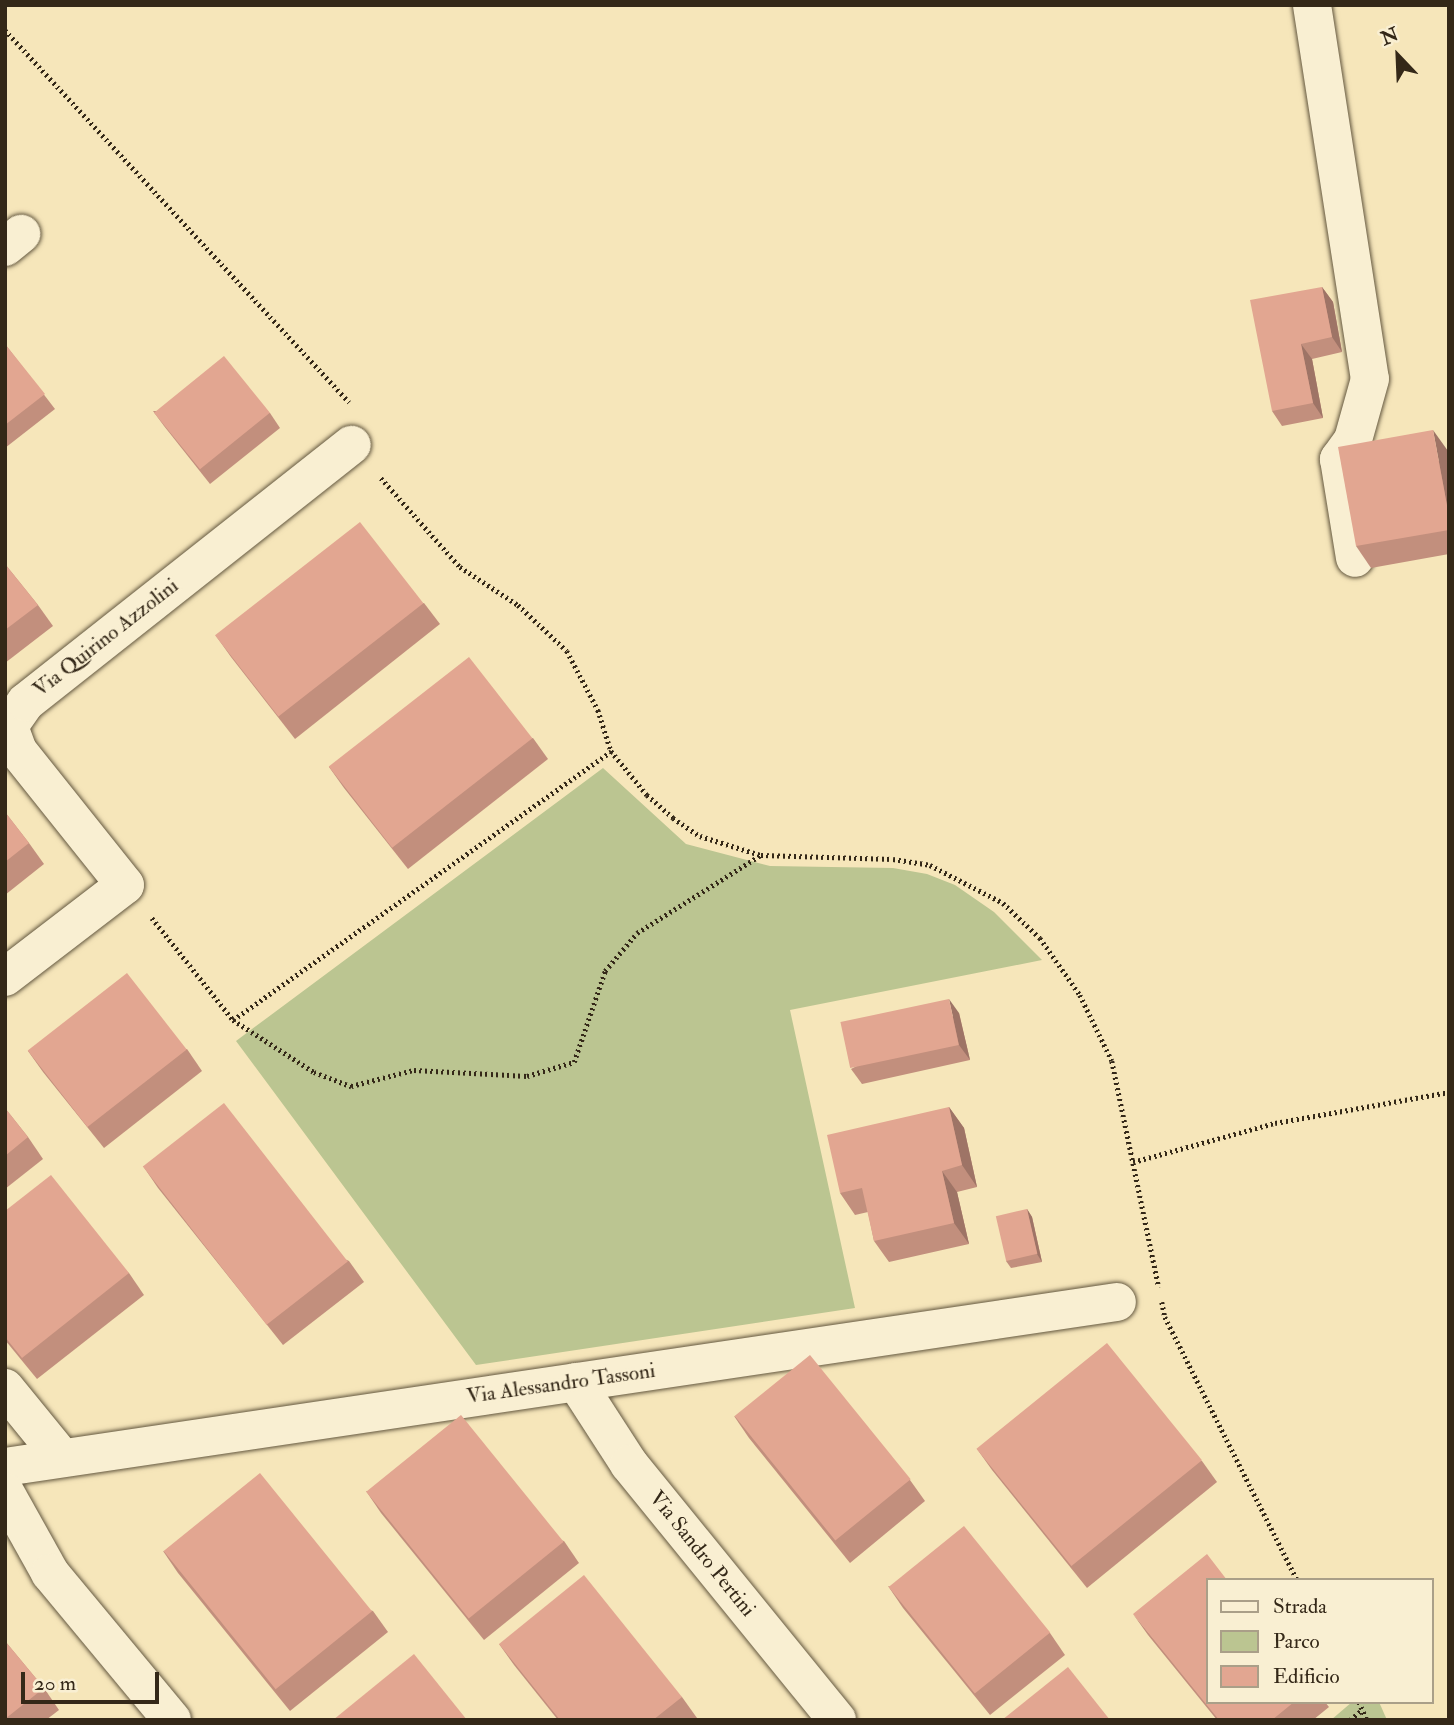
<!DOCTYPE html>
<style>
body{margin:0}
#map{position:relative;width:1454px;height:1725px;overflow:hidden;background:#f6e6ba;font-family:"IM FELL Double Pica",serif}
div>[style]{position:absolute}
.green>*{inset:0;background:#bbc591}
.path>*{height:4.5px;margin-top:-2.25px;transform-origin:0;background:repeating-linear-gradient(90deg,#342818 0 2px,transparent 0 5.5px)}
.roads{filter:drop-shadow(0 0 2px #645840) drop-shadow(0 0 2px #645840)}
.minor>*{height:38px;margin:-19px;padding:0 19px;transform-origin:19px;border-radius:19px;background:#f9efd2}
.wall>*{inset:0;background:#c28f7d}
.shaded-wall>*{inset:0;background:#9e7466}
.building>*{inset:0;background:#e2a691;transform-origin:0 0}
span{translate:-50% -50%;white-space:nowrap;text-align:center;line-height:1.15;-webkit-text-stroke:5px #f9efd2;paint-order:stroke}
.street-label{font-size:21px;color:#342818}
.frame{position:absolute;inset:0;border:7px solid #342818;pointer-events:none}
.legend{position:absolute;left:1206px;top:1578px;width:228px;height:126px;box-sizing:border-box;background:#f9efd2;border:2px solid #aa9f88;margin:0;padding:9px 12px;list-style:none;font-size:21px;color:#342818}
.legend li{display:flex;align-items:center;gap:14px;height:35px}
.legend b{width:35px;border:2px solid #aa9f88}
.north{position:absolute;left:1363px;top:21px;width:70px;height:70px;-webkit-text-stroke:5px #f9efd2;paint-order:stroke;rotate:337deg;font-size:19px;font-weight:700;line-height:28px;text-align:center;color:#342818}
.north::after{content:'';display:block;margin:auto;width:24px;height:32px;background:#342818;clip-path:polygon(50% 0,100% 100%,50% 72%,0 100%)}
.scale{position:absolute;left:21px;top:1672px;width:138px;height:32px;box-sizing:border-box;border:4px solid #342818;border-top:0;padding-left:9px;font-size:21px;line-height:24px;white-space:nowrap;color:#342818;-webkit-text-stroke:5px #f9efd2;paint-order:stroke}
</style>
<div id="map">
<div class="green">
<i style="clip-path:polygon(603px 768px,686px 844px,770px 866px,893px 868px,927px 874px,955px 885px,994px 912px,1042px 960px,790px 1010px,855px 1308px,476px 1365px,236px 1041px)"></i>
<i style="clip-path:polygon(1352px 1702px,1379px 1702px,1387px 1720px,1331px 1720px)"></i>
</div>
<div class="path">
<i style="left:5px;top:30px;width:507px;rotate:47.24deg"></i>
<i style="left:381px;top:478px;width:119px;rotate:48.4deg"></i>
<i style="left:460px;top:567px;width:69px;rotate:33.2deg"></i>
<i style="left:518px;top:605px;width:67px;rotate:43.2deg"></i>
<i style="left:567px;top:651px;width:67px;rotate:62.3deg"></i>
<i style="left:598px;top:710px;width:43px;rotate:72.4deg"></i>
<i style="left:611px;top:751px;width:57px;rotate:50.7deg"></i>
<i style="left:647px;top:795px;width:35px;rotate:41deg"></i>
<i style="left:673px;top:818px;width:32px;rotate:34deg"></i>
<i style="left:700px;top:836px;width:64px;rotate:17.3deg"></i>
<i style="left:761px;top:855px;width:132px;rotate:1.7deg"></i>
<i style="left:893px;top:859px;width:37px;rotate:9deg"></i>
<i style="left:930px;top:865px;width:82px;rotate:27.5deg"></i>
<i style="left:1003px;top:903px;width:51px;rotate:43.4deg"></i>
<i style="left:1040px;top:938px;width:70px;rotate:54.9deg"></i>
<i style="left:1080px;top:995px;width:73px;rotate:64.1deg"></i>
<i style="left:1112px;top:1061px;width:231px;rotate:78.3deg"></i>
<i style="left:152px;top:918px;width:130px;rotate:51.5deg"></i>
<i style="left:233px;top:1020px;width:464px;rotate:-35.4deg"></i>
<i style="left:233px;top:1020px;width:96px;rotate:32.7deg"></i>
<i style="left:314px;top:1072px;width:40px;rotate:21deg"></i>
<i style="left:351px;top:1086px;width:65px;rotate:-14.3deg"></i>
<i style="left:414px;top:1070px;width:113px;rotate:3deg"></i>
<i style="left:527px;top:1076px;width:49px;rotate:-16.6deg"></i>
<i style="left:574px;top:1062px;width:96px;rotate:-71.2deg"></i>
<i style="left:605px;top:971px;width:50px;rotate:-49.9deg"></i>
<i style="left:637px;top:933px;width:146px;rotate:-32.2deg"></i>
<i style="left:1133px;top:1162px;width:147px;rotate:-15.4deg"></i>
<i style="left:1275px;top:1123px;width:177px;rotate:-10.1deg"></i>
<i style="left:1162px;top:1302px;width:15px;rotate:79deg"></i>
<i style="left:1165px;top:1317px;width:294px;rotate:63.3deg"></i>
<i style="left:1359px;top:1702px;width:20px;rotate:66deg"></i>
<i style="left:1350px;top:1720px;width:16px;rotate:-40deg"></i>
</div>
<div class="roads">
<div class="minor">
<i style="left:1312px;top:5px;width:378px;rotate:81.2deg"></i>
<i style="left:1370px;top:379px;width:63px;rotate:105.6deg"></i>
<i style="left:1353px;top:440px;width:24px;rotate:126deg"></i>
<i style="left:1339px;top:459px;width:100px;rotate:80.8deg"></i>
<i style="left:5px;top:247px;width:21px;rotate:-39deg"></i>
<i style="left:5px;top:977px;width:151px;rotate:-37.5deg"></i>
<i style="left:125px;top:885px;width:171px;rotate:-128.6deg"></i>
<i style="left:18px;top:751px;width:27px;rotate:-110deg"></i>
<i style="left:9px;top:726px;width:29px;rotate:-55deg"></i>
<i style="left:26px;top:702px;width:415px;rotate:-38.3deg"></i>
<i style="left:576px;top:1382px;width:98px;rotate:57.1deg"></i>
<i style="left:629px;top:1464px;width:330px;rotate:50.9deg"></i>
<i style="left:5px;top:1388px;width:90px;rotate:50.8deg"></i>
<i style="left:5px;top:1467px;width:1124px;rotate:-8.44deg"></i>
<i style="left:5px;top:1492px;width:93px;rotate:60.9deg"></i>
<i style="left:50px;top:1573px;width:191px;rotate:50.3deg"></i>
</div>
</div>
<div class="wall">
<i style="clip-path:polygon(1322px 287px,1333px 302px,1342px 352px,1312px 359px,1323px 418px,1282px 426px,1272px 411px)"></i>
<i style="clip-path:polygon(5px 344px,55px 409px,5px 448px)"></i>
<i style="clip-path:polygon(153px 411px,270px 413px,280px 428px,210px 484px,164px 426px)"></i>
<i style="clip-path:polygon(1448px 451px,1449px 554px,1371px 568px,1356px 546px)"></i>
<i style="clip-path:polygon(5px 564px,38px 605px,53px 626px,5px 663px)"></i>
<i style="clip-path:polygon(424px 603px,440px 624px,295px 739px,231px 657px,216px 636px)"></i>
<i style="clip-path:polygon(533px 738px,548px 759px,408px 869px,344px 788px,329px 767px)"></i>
<i style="clip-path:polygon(5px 812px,29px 843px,44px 864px,5px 895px)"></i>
<i style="clip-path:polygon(959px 1013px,970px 1060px,862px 1084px,851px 1069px)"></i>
<i style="clip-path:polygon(187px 1049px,202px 1071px,104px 1148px,43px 1072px,28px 1051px)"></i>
<i style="clip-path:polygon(949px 1107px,964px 1128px,977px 1187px,957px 1192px,969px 1244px,889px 1262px,874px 1241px,868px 1212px,855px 1215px,840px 1193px)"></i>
<i style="clip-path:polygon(5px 1108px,28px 1137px,43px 1159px,5px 1189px)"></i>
<i style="clip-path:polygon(143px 1166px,349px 1261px,364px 1282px,283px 1345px,158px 1188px)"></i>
<i style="clip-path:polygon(1027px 1209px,1032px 1217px,1042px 1262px,1011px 1268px,1006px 1261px)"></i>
<i style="clip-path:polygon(5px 1211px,129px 1273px,144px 1295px,37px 1379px,5px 1340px)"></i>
<i style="clip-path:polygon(734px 1416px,910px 1480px,925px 1501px,850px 1563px,749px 1438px)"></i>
<i style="clip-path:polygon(977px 1449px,1202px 1461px,1217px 1482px,1087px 1588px,992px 1470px)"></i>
<i style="clip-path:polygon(366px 1491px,564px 1541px,579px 1563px,484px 1640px,381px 1513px)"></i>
<i style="clip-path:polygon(163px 1551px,373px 1611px,388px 1632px,290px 1711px,178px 1573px)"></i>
<i style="clip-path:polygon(888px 1586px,1050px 1633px,1065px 1655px,990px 1715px,903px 1608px)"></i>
<i style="clip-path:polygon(1133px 1614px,1207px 1702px,1325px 1702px,1329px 1707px,1313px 1720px,1217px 1720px,1148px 1635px)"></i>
<i style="clip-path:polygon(5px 1641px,44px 1688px,59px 1710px,46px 1720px,5px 1720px)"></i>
<i style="clip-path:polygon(499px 1644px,682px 1697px,697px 1718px,695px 1720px,558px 1720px,514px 1665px)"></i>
</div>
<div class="shaded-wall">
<i style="clip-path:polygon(1322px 287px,1333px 302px,1342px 352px,1332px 337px)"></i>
<i style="clip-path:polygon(1301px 344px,1312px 359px,1323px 418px,1313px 403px)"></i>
<i style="clip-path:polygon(1433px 430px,1448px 451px,1449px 454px,1449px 516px)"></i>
<i style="clip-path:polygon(949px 999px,959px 1013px,970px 1060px,959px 1045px)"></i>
<i style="clip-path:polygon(949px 1107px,964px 1128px,977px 1187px,962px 1165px)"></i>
<i style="clip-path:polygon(942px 1171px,957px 1192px,969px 1244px,954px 1223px)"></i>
<i style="clip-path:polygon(1027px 1209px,1032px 1217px,1042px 1262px,1037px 1254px)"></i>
</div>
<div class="building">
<i style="clip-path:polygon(1322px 287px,1332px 337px,1301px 344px,1313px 403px,1272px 411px,1250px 300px)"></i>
<i style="clip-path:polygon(5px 344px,45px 394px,5px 425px)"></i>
<i style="left:224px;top:356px;width:73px;height:90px;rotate:51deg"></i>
<i style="clip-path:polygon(1433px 430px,1449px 516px,1449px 530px,1356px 546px,1338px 447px)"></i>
<i style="left:360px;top:522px;width:103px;height:184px;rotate:52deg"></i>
<i style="clip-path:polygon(5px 564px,38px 605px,5px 630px)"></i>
<i style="left:469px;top:657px;width:103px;height:178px;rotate:52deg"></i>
<i style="clip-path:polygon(5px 812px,29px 843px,5px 862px)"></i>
<i style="left:127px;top:973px;width:97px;height:126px;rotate:52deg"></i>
<i style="left:949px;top:999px;width:47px;height:111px;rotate:78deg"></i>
<i style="left:224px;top:1103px;width:201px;height:103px;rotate:52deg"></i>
<i style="clip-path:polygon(949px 1107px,962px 1165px,942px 1171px,954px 1223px,874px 1241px,862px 1188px,840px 1193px,827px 1135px)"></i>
<i style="clip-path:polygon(5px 1108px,28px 1137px,5px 1156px)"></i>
<i style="clip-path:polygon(51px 1175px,129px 1273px,22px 1358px,5px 1337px,5px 1211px)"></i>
<i style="left:1027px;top:1209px;width:46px;height:32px;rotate:77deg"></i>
<i style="left:1107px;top:1343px;width:151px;height:168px;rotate:51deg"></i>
<i style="left:810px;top:1355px;width:160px;height:97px;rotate:51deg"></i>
<i style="left:461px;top:1415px;width:163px;height:122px;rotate:51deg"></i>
<i style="left:260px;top:1473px;width:178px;height:124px;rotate:51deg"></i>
<i style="left:964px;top:1526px;width:137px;height:97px;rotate:51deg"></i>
<i style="clip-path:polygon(1207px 1554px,1227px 1580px,1207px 1580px,1207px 1702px,1294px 1702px,1272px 1720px,1219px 1720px,1133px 1614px)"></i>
<i style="clip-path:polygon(584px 1575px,682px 1697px,653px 1720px,560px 1720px,499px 1644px)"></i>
<i style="clip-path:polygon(5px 1641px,44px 1688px,5px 1719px)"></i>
<i style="clip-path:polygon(414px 1654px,467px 1720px,333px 1720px)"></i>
<i style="clip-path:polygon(1068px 1667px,1110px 1720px,1002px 1720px)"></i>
</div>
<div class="street-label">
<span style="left:106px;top:638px;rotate:-38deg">Via Quirino Azzolini</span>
<span style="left:561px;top:1384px;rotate:-8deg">Via Alessandro Tassoni</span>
<span style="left:702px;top:1554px;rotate:51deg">Via Sandro Pertini</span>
</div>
<div class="frame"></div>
<ul class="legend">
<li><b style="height:9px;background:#f9efd2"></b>Strada</li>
<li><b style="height:19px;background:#bbc591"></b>Parco</li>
<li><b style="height:19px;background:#e2a691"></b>Edificio</li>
</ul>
<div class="north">N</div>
<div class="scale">20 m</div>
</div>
